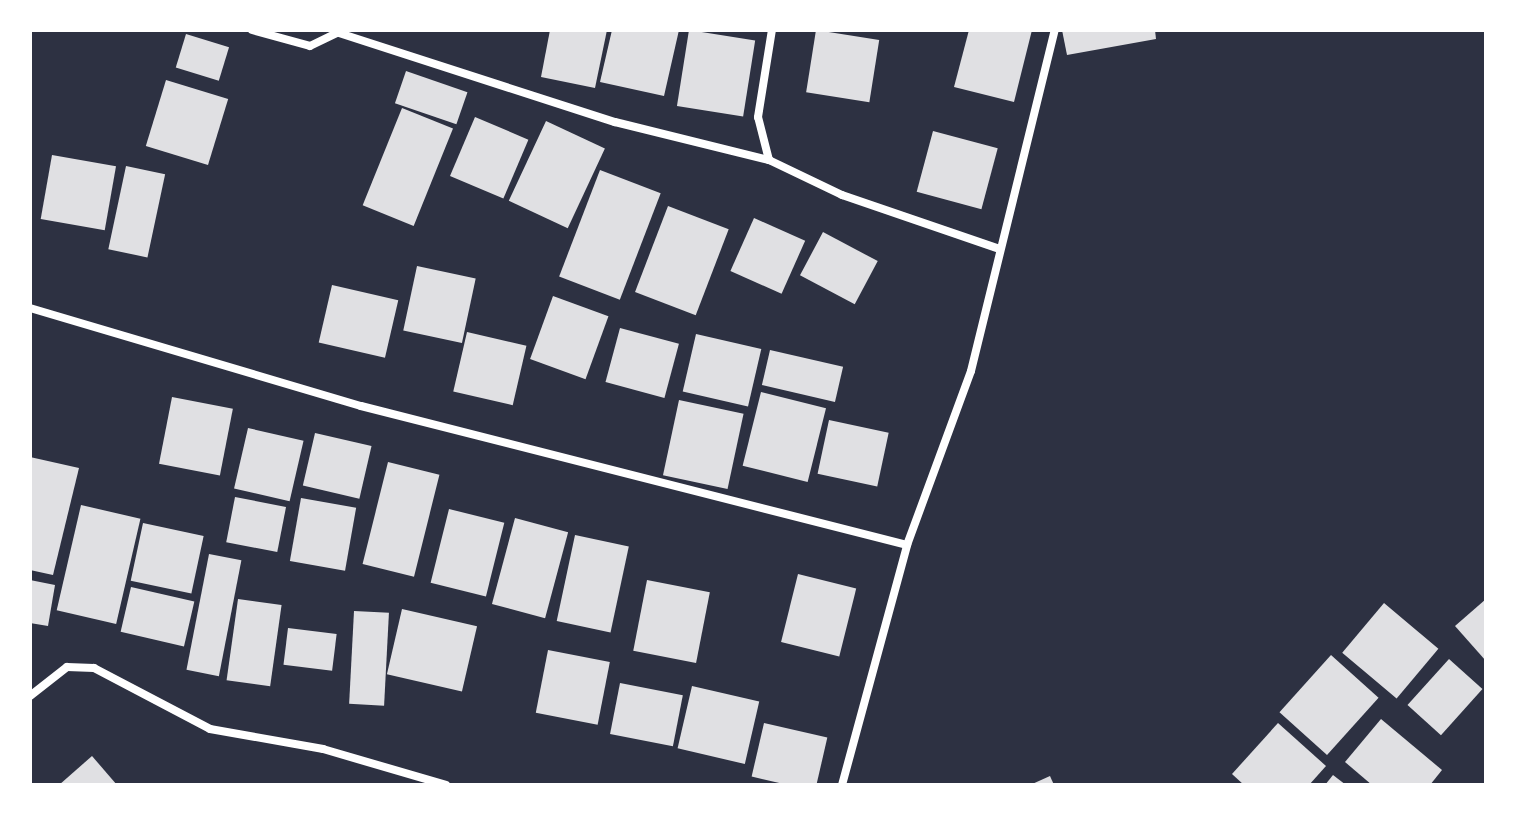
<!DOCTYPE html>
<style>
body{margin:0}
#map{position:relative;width:1516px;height:815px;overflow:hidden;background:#2d3142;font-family:"Fira Sans",sans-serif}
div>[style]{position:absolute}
.building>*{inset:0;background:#e0e0e3;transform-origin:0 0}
.minor>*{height:8px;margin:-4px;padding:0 4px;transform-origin:4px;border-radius:4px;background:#fff}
span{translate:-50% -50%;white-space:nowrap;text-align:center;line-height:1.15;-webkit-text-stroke:6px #fff;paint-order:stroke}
.frame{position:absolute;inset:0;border:32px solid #fff;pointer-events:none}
</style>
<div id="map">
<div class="building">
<i style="clip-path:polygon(550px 30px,607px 30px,595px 88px,541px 77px)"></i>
<i style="clip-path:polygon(612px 30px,679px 30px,664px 96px,600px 82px)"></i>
<i style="left:689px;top:30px;width:67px;height:77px;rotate:9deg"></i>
<i style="left:816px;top:30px;width:64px;height:63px;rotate:9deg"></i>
<i style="clip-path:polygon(969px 30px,1032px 30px,1014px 102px,954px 87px)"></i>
<i style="clip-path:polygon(1062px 30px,1155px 30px,1156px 39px,1067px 55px)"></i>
<i style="left:186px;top:34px;width:45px;height:35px;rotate:17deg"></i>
<i style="left:406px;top:71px;width:65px;height:34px;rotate:19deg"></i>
<i style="left:166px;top:80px;width:65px;height:69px;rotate:17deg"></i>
<i style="left:402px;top:108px;width:55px;height:105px;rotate:22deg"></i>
<i style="left:475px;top:117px;width:58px;height:64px;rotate:23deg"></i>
<i style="left:546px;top:121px;width:65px;height:88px;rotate:25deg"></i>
<i style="left:933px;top:131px;width:67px;height:63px;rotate:15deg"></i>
<i style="left:52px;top:155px;width:65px;height:65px;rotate:10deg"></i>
<i style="left:126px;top:166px;width:40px;height:85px;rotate:12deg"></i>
<i style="left:600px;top:170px;width:65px;height:114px;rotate:21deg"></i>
<i style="left:668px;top:206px;width:65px;height:92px;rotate:21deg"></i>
<i style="left:754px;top:218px;width:56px;height:58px;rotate:24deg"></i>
<i style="left:823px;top:232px;width:62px;height:49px;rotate:28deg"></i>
<i style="left:417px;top:266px;width:60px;height:66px;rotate:12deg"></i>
<i style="left:332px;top:285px;width:68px;height:59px;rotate:13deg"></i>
<i style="left:553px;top:296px;width:59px;height:67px;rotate:20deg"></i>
<i style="left:620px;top:328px;width:61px;height:56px;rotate:15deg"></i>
<i style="left:467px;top:332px;width:61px;height:61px;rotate:13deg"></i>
<i style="left:696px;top:334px;width:67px;height:59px;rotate:13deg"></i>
<i style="left:770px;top:350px;width:75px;height:36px;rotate:13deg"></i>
<i style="left:761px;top:392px;width:67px;height:76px;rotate:14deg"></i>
<i style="left:172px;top:397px;width:62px;height:68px;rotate:11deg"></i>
<i style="left:679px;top:400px;width:66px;height:77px;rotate:12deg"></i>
<i style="left:829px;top:420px;width:61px;height:55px;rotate:12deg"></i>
<i style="left:248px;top:428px;width:57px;height:62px;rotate:13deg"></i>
<i style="left:315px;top:433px;width:58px;height:54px;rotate:13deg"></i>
<i style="clip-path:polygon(30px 457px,79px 468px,53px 575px,30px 570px)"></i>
<i style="left:388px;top:462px;width:53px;height:105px;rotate:14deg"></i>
<i style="left:235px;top:497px;width:52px;height:46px;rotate:11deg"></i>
<i style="left:301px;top:498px;width:56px;height:64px;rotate:10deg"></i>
<i style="left:81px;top:505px;width:61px;height:108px;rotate:13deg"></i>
<i style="left:449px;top:509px;width:57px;height:76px;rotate:14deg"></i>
<i style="left:515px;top:518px;width:55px;height:89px;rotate:15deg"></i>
<i style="left:143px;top:523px;width:62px;height:59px;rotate:12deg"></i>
<i style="left:575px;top:535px;width:55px;height:88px;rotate:12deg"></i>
<i style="left:209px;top:554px;width:33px;height:118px;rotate:11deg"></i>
<i style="left:798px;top:574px;width:60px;height:70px;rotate:14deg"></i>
<i style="clip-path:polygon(30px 580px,55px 585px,48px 626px,30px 623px)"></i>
<i style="left:647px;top:580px;width:64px;height:72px;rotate:11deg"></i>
<i style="left:131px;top:587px;width:65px;height:46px;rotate:13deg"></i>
<i style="left:238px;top:599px;width:44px;height:82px;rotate:8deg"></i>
<i style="clip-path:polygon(1486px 599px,1486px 661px,1455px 626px)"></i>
<i style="left:1384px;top:603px;width:71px;height:65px;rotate:40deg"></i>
<i style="left:402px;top:609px;width:77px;height:67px;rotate:13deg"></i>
<i style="left:354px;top:611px;width:35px;height:93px;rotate:3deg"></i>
<i style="left:288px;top:628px;width:49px;height:37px;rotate:7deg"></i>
<i style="left:548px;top:650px;width:63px;height:64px;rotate:11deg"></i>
<i style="left:1331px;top:655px;width:64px;height:77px;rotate:42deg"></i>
<i style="left:1449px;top:659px;width:45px;height:62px;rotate:42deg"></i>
<i style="left:620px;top:683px;width:64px;height:52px;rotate:11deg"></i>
<i style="left:692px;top:686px;width:69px;height:64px;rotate:13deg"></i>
<i style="clip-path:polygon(1381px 719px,1442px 770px,1430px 785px,1372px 785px,1345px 762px)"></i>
<i style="left:764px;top:723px;width:65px;height:55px;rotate:13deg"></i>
<i style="clip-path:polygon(1278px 723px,1326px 766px,1309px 785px,1244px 785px,1232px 774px)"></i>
<i style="clip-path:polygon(92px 756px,117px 785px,59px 785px)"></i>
<i style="clip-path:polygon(1333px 775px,1346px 785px,1325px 785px)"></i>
<i style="clip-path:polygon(1050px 776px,1054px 785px,1030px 785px)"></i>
</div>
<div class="minor">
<i style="left:252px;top:30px;width:60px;rotate:15.4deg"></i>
<i style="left:310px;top:46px;width:37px;rotate:-26deg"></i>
<i style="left:339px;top:33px;width:290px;rotate:17.9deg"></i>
<i style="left:615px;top:122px;width:159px;rotate:13.9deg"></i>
<i style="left:769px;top:160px;width:81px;rotate:25.6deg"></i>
<i style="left:842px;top:195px;width:167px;rotate:18.9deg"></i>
<i style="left:769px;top:160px;width:44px;rotate:-104.3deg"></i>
<i style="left:758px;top:117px;width:88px;rotate:-80.9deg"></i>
<i style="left:30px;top:308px;width:345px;rotate:16.5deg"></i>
<i style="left:361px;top:406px;width:563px;rotate:14.28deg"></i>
<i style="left:30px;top:696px;width:47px;rotate:-38.1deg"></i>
<i style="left:67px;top:667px;width:27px;rotate:2deg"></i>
<i style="left:94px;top:668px;width:131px;rotate:27.7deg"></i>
<i style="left:210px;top:729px;width:115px;rotate:10deg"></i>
<i style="left:323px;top:749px;width:128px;rotate:16.3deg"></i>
<i style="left:842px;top:785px;width:249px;rotate:-74.8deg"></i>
<i style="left:907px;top:545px;width:185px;rotate:-69.8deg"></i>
<i style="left:971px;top:371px;width:351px;rotate:-76.2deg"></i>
</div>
<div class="frame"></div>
</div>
